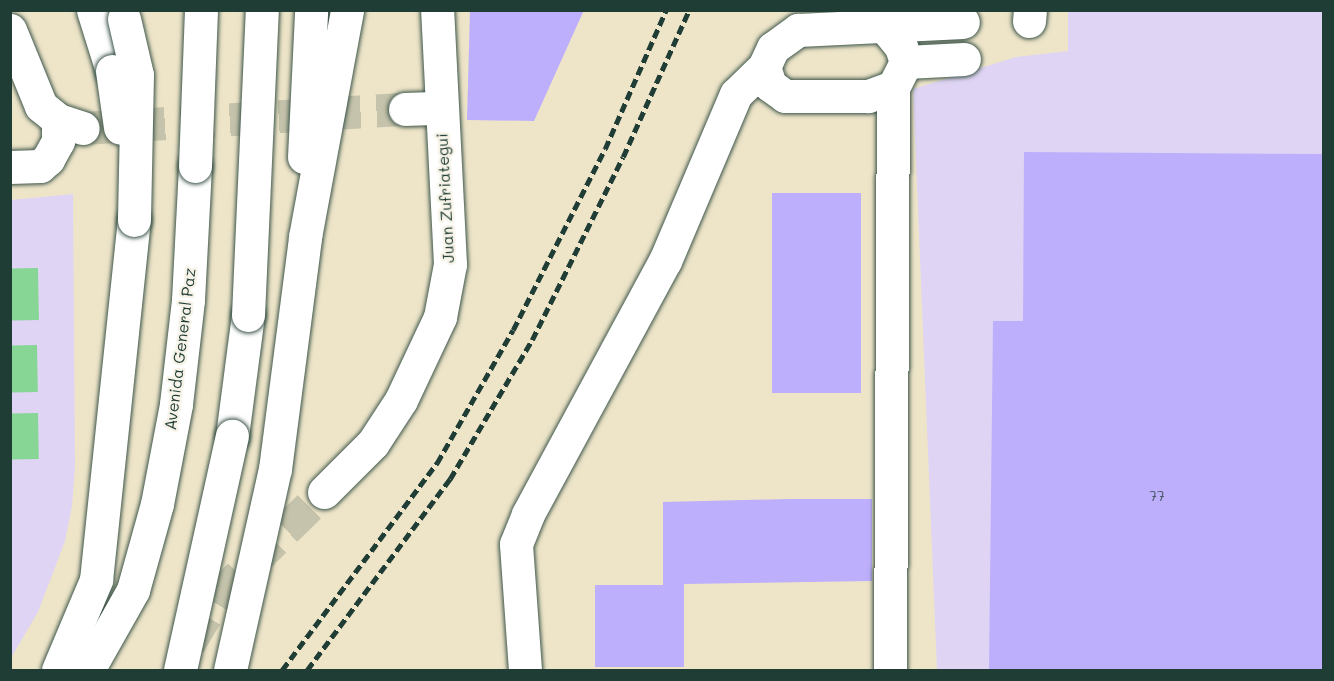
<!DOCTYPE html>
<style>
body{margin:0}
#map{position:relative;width:1334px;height:681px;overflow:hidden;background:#eee5c9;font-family:Mali,sans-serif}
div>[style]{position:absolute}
.built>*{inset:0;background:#dfd4f4}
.green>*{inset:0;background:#88d695;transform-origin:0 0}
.building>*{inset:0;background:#beaffc;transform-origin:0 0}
.minor-tunnel>*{height:33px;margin-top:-16.5px;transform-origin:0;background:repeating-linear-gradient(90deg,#c5c3ab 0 33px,transparent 0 49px)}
.roads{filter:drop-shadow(0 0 2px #3e564a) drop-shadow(0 0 2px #3e564a)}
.minor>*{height:33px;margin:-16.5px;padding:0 16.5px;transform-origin:16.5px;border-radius:16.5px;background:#fff}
.highway>*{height:33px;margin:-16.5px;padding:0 16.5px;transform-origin:16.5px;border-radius:16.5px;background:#fff}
.rail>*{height:4.5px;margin-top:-2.25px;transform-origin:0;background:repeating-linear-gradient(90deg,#1f3d34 0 9px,transparent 0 13.5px)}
.bridges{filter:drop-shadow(0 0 2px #3e564a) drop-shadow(0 0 2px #3e564a)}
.highway-bridge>*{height:33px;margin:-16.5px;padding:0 16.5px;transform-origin:16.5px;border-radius:16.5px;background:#fff}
span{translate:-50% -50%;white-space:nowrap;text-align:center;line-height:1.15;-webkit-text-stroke:5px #f7f3e8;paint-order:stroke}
.number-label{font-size:14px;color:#475a66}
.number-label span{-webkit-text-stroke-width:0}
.street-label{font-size:16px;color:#1f3d34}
.frame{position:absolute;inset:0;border:12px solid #1f3d34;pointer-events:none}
</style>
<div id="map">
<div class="built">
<i style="clip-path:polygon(1068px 11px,1323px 11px,1323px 670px,937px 670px,913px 89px,1016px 57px,1068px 51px)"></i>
<i style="clip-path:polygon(73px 194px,75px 467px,72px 506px,65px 541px,38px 612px,11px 658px,11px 200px)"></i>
</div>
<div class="green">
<i style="left:38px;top:268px;width:52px;height:27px;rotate:89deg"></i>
<i style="left:37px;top:345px;width:47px;height:26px;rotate:89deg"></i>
<i style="left:38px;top:413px;width:46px;height:27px;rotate:89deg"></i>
</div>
<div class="building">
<i style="clip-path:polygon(470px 10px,584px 10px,534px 121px,467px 120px)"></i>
<i style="clip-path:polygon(1024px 152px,1323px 154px,1323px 670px,989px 670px,993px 321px,1023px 321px)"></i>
<i style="left:772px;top:193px;width:89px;height:200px"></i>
<i style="clip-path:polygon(789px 499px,872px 499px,872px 581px,684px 584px,684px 667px,595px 667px,595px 585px,663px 585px,663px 502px)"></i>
</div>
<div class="minor-tunnel">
<i style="left:83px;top:128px;width:323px;rotate:-3.4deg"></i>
<i style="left:189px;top:644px;width:53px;rotate:-59.6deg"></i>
<i style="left:216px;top:598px;width:151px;rotate:-44.5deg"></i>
</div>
<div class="roads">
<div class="minor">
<i style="left:1029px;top:21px;width:11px;rotate:-85deg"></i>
<i style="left:885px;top:27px;width:26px;rotate:51deg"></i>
<i style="left:901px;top:47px;width:16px;rotate:72deg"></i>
<i style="left:906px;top:62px;width:28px;rotate:117deg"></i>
<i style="left:893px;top:87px;width:27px;rotate:160deg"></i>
<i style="left:868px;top:96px;width:83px;rotate:180deg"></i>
<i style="left:785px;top:96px;width:19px;rotate:-144deg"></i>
<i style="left:770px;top:85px;width:19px;rotate:-108deg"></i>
<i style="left:764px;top:67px;width:21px;rotate:-65deg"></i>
<i style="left:773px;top:48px;width:31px;rotate:-36deg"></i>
<i style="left:798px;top:30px;width:165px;rotate:-2.8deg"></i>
<i style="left:10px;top:30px;width:82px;rotate:67.8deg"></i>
<i style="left:41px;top:106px;width:22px;rotate:39deg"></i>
<i style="left:58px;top:120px;width:26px;rotate:18deg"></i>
<i style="left:906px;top:62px;width:58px;rotate:-3deg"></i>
<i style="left:405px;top:109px;width:35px;rotate:-2deg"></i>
<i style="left:10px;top:167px;width:30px;rotate:-2deg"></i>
<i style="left:40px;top:166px;width:11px;rotate:-41deg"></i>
<i style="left:48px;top:159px;width:21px;rotate:-61deg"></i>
<i style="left:58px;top:141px;width:21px;rotate:-90deg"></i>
<i style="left:324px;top:492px;width:69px;rotate:-45deg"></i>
<i style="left:373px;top:443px;width:51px;rotate:-56.9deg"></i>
<i style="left:401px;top:400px;width:92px;rotate:-64.8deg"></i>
<i style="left:440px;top:317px;width:54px;rotate:-79.3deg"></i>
<i style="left:450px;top:264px;width:254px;rotate:-92.9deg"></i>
<i style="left:525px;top:670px;width:126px;rotate:-94.1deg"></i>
<i style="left:516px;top:544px;width:32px;rotate:-68deg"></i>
<i style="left:528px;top:514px;width:288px;rotate:-61.6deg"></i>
<i style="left:665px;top:261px;width:181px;rotate:-67deg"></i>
<i style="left:736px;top:94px;width:39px;rotate:-44deg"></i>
<i style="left:890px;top:670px;width:583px;rotate:-89.71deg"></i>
</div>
<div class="highway">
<i style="left:93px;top:10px;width:64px;rotate:72.7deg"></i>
<i style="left:232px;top:436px;width:122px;rotate:-82.5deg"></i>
<i style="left:58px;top:670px;width:98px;rotate:-67.1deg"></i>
<i style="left:96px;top:580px;width:362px;rotate:-84deg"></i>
<i style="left:88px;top:670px;width:92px;rotate:-60.6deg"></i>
<i style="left:133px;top:590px;width:89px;rotate:-74.4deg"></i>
<i style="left:157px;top:504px;width:102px;rotate:-79.2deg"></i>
<i style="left:176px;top:404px;width:105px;rotate:-83.4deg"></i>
<i style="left:188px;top:300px;width:134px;rotate:-87deg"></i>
</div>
</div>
<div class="rail">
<i style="left:282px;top:670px;width:259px;rotate:-53.2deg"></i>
<i style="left:437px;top:463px;width:153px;rotate:-60.3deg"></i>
<i style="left:513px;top:330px;width:203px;rotate:-63.1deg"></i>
<i style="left:605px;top:149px;width:152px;rotate:-66.3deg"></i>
<i style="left:307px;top:670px;width:239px;rotate:-53.2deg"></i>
<i style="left:450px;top:479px;width:161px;rotate:-59.5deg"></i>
<i style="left:532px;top:340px;width:204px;rotate:-63.6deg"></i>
<i style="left:623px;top:157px;width:161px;rotate:-65.8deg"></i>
</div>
<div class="bridges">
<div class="highway-bridge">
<i style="left:124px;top:19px;width:57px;rotate:76.9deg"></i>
<i style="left:137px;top:75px;width:145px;rotate:91.2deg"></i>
<i style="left:112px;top:71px;width:57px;rotate:81.9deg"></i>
<i style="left:304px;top:157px;width:145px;rotate:-87.2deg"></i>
<i style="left:195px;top:166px;width:156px;rotate:-87.8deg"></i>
<i style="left:248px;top:315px;width:305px;rotate:-87.4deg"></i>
<i style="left:180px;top:670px;width:240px;rotate:-77.5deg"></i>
<i style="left:230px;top:670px;width:206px;rotate:-77.4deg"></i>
<i style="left:275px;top:469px;width:234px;rotate:-82.6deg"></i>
<i style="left:305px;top:237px;width:231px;rotate:-79.5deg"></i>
</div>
</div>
<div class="number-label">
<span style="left:1157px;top:496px">77</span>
</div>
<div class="street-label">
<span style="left:445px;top:198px;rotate:-93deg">Juan Zufriategui</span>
<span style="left:180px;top:349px;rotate:-83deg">Avenida General Paz</span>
</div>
<div class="frame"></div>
</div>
